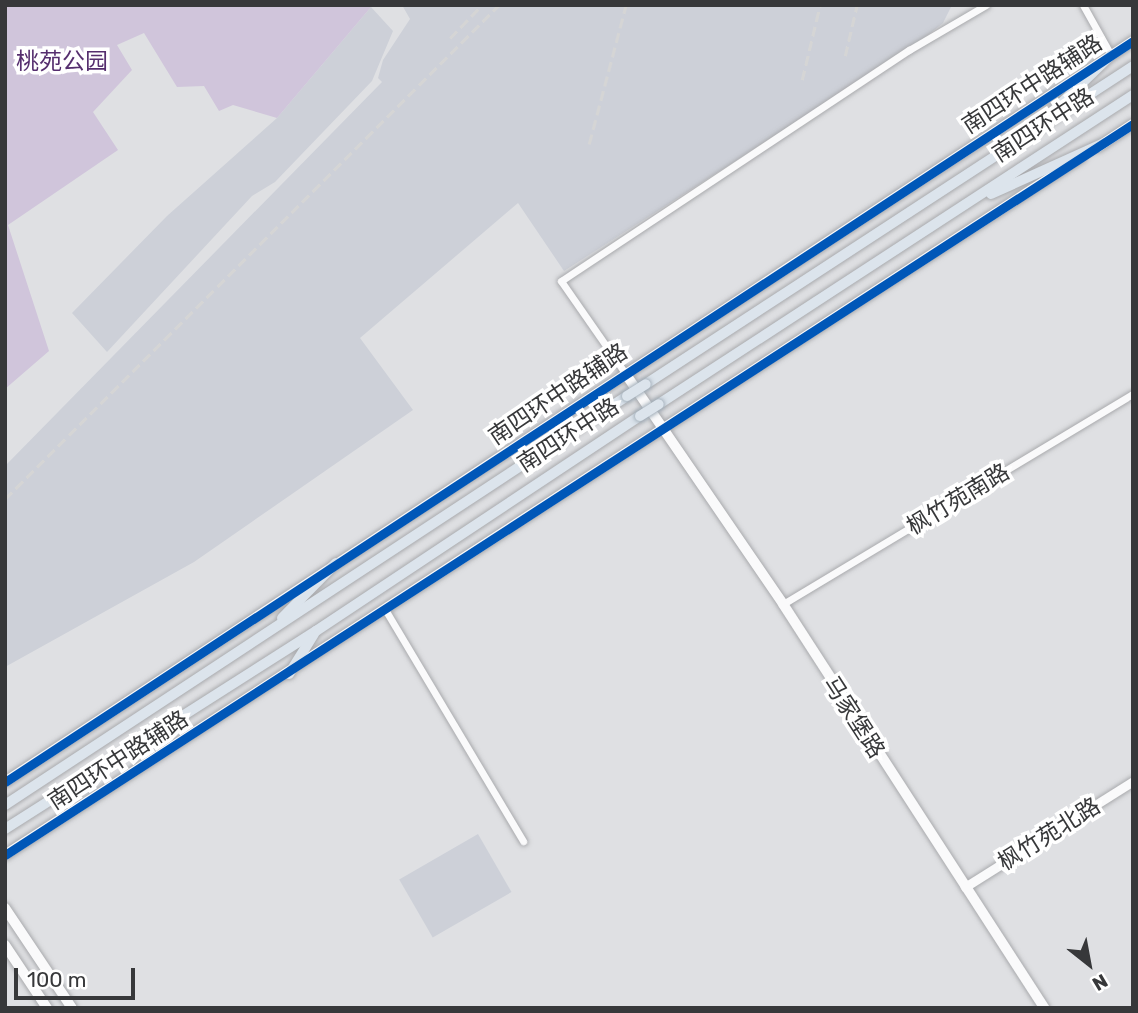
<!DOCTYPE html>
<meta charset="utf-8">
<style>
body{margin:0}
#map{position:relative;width:1138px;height:1013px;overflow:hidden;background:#dfe0e3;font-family:Rubik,"Noto Sans SC",sans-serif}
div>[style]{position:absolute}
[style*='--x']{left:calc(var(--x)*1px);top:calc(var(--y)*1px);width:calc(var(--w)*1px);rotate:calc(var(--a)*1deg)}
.built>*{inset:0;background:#cdd0d8;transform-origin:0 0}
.green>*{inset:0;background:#d0c5db}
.roads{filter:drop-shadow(0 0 2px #a9aaad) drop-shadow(0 0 2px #a9aaad)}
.minor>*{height:7px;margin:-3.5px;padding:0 3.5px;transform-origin:3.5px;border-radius:3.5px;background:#fafafb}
.tertiary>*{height:9px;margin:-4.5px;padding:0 4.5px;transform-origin:4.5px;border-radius:4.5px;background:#fafafb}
.secondary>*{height:10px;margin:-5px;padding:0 5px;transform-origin:5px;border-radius:5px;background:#fafafb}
.trunk>*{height:10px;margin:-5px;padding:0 5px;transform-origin:5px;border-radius:5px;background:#dce4ec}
.rail>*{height:2.5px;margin-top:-1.25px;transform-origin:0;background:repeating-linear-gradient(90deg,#d5d5d5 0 10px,transparent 0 15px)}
.bridges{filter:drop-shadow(0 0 2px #a2aeb9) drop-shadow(0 0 2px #a2aeb9)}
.trunk-bridge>*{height:10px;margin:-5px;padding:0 5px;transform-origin:5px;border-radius:5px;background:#dce4ec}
.cycleway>*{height:9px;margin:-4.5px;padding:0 4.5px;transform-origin:4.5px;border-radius:4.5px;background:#0057b8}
span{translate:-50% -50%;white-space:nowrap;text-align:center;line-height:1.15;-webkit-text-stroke:7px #fff;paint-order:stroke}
.park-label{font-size:23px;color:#552e6e}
.street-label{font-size:23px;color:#37383a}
.frame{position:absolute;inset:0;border:7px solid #37383a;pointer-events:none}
.north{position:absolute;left:1054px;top:929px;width:70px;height:70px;-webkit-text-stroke:5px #fff;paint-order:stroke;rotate:149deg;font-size:19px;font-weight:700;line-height:28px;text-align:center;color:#37383a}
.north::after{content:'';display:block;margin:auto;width:24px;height:32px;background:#37383a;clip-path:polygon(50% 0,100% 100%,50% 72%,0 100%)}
.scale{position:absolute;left:14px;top:968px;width:121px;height:32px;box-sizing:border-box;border:4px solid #37383a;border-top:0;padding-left:9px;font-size:21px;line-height:24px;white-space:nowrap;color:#37383a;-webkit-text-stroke:5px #fff;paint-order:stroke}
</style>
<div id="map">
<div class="built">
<div style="clip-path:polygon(402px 5px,952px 5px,943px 23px,914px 46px,564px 271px,518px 203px,360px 338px,413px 410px,194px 562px,5px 667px,5px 466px,382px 82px,378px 78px,383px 60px,410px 19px)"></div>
<div style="clip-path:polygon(371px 7px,393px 31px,372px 81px,275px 182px,252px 196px,107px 352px,72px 313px,167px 216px,277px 118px)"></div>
<div style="left:478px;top:834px;width:67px;height:91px;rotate:60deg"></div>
</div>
<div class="green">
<div style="clip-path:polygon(5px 5px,371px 7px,277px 118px,233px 105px,219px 111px,204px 86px,177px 87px,144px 33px,117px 45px,132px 70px,93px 112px,118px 150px,8px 225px,49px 351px,5px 389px)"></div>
</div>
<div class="roads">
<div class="minor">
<div style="--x:1083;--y:5;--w:57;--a:60.8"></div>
<div style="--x:625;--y:373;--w:112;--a:-124.8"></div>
<div style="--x:561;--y:281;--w:418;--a:-33.6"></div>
<div style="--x:909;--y:50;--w:89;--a:-30.3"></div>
<div style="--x:783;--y:604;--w:408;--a:-31"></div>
<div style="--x:386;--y:611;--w:268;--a:59.2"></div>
</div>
<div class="tertiary">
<div style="--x:965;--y:887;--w:199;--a:-32.2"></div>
</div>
<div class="secondary">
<div style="--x:1098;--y:147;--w:42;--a:-33.3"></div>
<div style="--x:625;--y:373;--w:280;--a:55.6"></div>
<div style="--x:783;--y:604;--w:481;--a:57.1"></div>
<div style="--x:5;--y:782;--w:1350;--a:-33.3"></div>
<div style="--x:5;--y:855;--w:1283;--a:-32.95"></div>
<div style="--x:5;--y:908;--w:120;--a:56.2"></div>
<div style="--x:5;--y:945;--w:76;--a:56.3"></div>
</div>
<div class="trunk">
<div style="--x:1050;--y:114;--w:85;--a:-44"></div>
<div style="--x:991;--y:194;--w:124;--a:-24.3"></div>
<div style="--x:646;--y:384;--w:582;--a:-33.14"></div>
<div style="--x:659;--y:404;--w:566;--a:-33.1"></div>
<div style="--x:282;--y:618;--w:77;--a:-45.5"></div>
<div style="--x:289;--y:674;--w:47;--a:-58"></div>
<div style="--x:5;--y:805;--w:744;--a:-33.33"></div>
<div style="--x:5;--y:829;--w:369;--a:-32.5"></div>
<div style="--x:316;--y:631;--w:389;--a:-33.6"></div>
</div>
</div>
<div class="rail">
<div style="--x:450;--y:38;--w:46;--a:-45.9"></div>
<div style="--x:845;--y:56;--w:52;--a:-76.8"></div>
<div style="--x:802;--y:80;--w:77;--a:-76.5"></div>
<div style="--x:589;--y:144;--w:144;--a:-75.1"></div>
<div style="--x:5;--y:499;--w:699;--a:-45"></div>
</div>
<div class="bridges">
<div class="trunk-bridge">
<div style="--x:627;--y:396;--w:22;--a:-32"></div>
<div style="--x:640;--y:416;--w:22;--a:-32"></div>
</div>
</div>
<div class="cycleway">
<div style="--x:5;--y:782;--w:1350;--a:-33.3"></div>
<div style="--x:5;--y:855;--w:1344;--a:-32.95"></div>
</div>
<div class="park-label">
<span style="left:62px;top:61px">桃苑公园</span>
</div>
<div class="street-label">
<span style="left:1032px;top:84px;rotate:-33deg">南四环中路辅路</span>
<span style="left:1043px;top:125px;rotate:-33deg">南四环中路</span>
<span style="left:558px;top:394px;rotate:-34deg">南四环中路辅路</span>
<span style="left:568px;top:435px;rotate:-33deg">南四环中路</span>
<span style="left:958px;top:499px;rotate:-31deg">枫竹苑南路</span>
<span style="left:854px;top:717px;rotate:57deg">马家堡路</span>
<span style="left:118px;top:760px;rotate:-33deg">南四环中路辅路</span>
<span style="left:1049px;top:834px;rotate:-32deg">枫竹苑北路</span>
</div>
<div class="frame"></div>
<div class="north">N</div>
<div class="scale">100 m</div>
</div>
